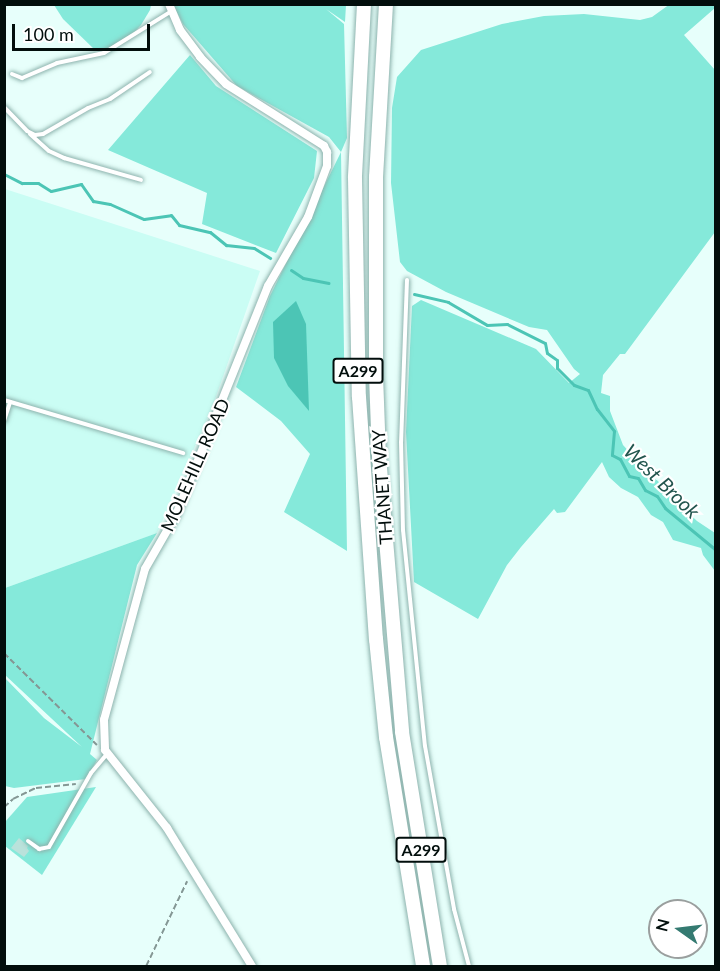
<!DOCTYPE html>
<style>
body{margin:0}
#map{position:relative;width:720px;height:971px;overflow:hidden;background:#e7fffb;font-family:Lato,sans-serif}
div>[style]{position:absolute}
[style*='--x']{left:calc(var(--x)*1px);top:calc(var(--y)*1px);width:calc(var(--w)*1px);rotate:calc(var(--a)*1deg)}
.built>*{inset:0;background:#cafdf4}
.green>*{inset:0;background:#85e9da}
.water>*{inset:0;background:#4cc5b5}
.stream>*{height:3px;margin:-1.5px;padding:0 1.5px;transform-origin:1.5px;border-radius:1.5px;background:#4cc5b5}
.building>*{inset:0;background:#bae2db}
.path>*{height:1.5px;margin-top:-0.75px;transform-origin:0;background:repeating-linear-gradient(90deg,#849794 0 6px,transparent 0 9px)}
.roads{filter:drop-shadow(0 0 2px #8db3ad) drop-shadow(0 0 2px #8db3ad)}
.service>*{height:4px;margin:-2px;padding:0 2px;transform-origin:2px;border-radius:2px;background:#fff}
.minor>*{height:8px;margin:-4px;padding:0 4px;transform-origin:4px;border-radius:4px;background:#fff}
.trunk>*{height:14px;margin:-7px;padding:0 7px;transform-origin:7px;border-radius:7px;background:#fff}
span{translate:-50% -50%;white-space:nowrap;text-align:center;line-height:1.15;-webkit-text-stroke:4.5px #fff;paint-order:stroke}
.shield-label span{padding:2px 4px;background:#fff;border:2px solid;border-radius:4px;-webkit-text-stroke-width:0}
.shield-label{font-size:16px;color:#020e0c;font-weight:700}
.street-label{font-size:18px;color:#020e0c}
.water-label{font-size:20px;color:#22554e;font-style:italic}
.frame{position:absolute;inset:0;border:6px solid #020e0c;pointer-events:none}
.north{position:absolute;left:648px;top:899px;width:60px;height:60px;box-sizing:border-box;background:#fff;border:2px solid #9a9f9e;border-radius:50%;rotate:284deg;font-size:16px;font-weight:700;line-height:24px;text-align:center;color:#020e0c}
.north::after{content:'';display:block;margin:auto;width:21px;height:27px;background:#347a71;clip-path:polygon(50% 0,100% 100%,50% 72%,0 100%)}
.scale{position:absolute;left:12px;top:24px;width:138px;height:27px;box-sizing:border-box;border:3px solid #020e0c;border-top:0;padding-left:8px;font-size:18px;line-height:21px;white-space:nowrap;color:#020e0c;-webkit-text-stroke:4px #fff;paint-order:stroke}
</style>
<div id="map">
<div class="built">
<div style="clip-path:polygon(5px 189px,260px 271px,213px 405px,157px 533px,5px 588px)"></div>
</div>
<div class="green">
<div style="clip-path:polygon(670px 4px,715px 5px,715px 8px,684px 35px,715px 70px,715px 232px,625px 354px,620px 354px,603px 375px,601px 393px,610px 396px,610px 411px,623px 445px,652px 477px,658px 481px,665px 491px,697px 521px,715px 533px,715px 571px,703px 555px,701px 548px,673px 540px,663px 522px,651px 515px,638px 497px,621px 488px,609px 477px,602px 462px,565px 512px,557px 513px,554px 509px,521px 547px,507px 565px,478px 619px,414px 582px,406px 432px,412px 306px,421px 300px,536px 349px,569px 383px,580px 374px,574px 369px,547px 330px,529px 327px,446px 292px,407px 271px,400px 262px,391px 183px,392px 108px,397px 77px,421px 50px,502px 24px,544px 16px,584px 14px,640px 20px,652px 17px)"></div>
<div style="clip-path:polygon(54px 5px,151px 5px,150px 10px,141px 25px,127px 40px,108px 49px,95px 50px,63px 19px)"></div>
<div style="clip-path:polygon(173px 5px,346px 5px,345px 22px,326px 9px,344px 24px,347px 138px,341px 152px,347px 551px,284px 512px,310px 454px,281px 421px,236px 387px,270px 296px,341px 152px,329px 137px,237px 86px,183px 24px)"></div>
<div style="clip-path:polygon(190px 55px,216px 86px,317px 151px,314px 178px,276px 253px,202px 224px,207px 193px,108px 150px)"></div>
<div style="clip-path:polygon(157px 533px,137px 565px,90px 754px,97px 760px,86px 779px,14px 788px,5px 786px,4px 677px,44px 718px,82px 747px,5px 675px,5px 588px)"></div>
<div style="clip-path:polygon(96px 787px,42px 875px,5px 846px,5px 822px,27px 797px)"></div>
</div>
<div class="water">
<div style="clip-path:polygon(296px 301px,306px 324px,309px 411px,288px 386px,274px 358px,273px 322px)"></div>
</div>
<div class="stream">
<div style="--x:4;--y:174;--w:20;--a:27"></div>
<div style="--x:22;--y:183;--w:16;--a:0"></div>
<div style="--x:38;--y:183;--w:15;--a:32"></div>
<div style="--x:51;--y:191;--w:31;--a:-13"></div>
<div style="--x:81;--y:184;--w:21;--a:55"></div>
<div style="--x:93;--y:201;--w:17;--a:10"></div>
<div style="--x:110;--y:204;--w:37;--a:24"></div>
<div style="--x:144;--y:219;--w:27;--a:-8"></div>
<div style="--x:171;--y:215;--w:13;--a:51"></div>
<div style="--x:179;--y:225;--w:32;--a:13"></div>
<div style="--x:210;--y:232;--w:21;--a:39"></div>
<div style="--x:226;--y:245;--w:28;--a:6"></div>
<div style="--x:254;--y:248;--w:19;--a:32"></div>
<div style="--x:291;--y:270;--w:14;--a:34"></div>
<div style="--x:303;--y:278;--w:26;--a:11"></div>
<div style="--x:414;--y:294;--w:35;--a:13"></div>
<div style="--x:448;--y:302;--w:45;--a:30.5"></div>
<div style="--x:487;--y:325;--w:20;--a:-3"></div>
<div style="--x:507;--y:324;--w:42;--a:26.6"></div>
<div style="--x:545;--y:343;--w:10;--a:79"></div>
<div style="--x:547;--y:353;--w:12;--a:35"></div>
<div style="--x:557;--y:360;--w:8;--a:90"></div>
<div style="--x:557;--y:368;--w:24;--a:45"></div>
<div style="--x:574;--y:385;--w:15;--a:20"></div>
<div style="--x:588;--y:390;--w:21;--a:65"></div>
<div style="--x:597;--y:409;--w:28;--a:52"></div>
<div style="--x:614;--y:431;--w:24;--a:95"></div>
<div style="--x:612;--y:455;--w:9;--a:27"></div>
<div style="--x:620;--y:459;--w:19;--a:62"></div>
<div style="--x:629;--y:476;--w:9;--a:13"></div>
<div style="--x:638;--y:478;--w:14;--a:60"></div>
<div style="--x:645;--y:490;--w:13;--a:27"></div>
<div style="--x:657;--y:496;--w:14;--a:56"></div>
<div style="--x:665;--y:508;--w:66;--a:39.5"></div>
<div style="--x:716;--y:561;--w:4;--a:90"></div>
</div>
<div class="building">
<div style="clip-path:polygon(19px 838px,28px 846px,27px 848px,29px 851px,24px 857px,11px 848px)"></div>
</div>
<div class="path">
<div style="--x:4;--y:653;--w:131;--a:44.7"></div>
<div style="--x:4;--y:807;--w:12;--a:-42"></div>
<div style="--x:13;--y:799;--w:25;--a:-26"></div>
<div style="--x:36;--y:788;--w:40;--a:-5.7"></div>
<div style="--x:146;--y:966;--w:94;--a:-64.2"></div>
</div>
<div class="roads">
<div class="service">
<div style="--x:12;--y:74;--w:11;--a:22"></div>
<div style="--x:22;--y:78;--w:38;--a:-23"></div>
<div style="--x:57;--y:63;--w:48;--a:-12"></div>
<div style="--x:104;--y:53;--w:78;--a:-31.8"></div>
<div style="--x:4;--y:107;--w:33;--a:46"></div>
<div style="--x:27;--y:131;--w:9;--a:27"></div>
<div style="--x:35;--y:135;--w:8;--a:-7"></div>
<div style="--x:43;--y:134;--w:52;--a:-30"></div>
<div style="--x:88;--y:108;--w:24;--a:-22"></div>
<div style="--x:110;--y:99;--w:48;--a:-34"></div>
<div style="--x:30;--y:134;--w:25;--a:42"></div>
<div style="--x:49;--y:151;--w:17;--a:25"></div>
<div style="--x:64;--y:158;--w:80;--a:15.9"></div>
<div style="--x:407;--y:280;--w:162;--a:92.1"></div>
<div style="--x:401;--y:442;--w:88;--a:88.7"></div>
<div style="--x:403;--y:530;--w:217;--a:84.2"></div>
<div style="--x:425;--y:746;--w:166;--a:79.9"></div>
<div style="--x:454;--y:909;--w:59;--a:75.3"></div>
<div style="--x:4;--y:400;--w:187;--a:16.5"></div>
<div style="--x:4;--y:421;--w:20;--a:-72"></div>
<div style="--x:28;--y:841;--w:14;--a:36"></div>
<div style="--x:39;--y:849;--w:10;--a:-11"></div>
<div style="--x:49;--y:847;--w:85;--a:-60.4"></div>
<div style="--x:91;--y:773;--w:25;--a:-50"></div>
</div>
<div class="minor">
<div style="--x:169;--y:4;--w:28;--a:67"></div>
<div style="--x:180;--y:30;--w:34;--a:53"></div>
<div style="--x:200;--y:57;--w:37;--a:46"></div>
<div style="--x:226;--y:84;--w:116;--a:32.3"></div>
<div style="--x:324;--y:146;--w:7;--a:63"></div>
<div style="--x:327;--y:152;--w:14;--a:90"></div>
<div style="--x:327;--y:166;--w:54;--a:110.4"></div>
<div style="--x:308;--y:217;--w:80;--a:120.1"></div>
<div style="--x:268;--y:286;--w:247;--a:111.9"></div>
<div style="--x:176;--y:515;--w:62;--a:119.9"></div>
<div style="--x:145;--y:569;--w:156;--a:105.2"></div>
<div style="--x:104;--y:720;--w:30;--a:88"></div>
<div style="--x:105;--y:750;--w:100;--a:51.5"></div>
<div style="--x:167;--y:828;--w:162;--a:58.4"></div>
</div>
<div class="trunk">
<div style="--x:364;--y:4;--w:174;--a:93"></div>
<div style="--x:355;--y:178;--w:219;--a:89"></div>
<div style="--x:359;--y:397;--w:243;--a:86"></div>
<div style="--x:376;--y:639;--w:99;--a:84.2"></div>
<div style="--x:386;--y:737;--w:232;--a:80.8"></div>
<div style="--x:386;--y:4;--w:173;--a:93.3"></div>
<div style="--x:376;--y:177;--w:198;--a:90"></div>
<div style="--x:376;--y:375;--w:81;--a:87.9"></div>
<div style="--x:379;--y:456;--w:277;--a:85.2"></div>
<div style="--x:402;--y:732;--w:237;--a:80.8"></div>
</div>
</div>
<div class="shield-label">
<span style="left:358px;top:371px">A299</span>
<span style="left:421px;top:850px">A299</span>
</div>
<div class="street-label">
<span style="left:195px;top:465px;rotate:-66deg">MOLEHILL ROAD</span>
<span style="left:382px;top:487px;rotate:-94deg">THANET WAY</span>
</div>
<div class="water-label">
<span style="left:662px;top:481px;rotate:44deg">West Brook</span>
</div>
<div class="frame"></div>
<div class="north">N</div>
<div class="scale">100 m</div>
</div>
